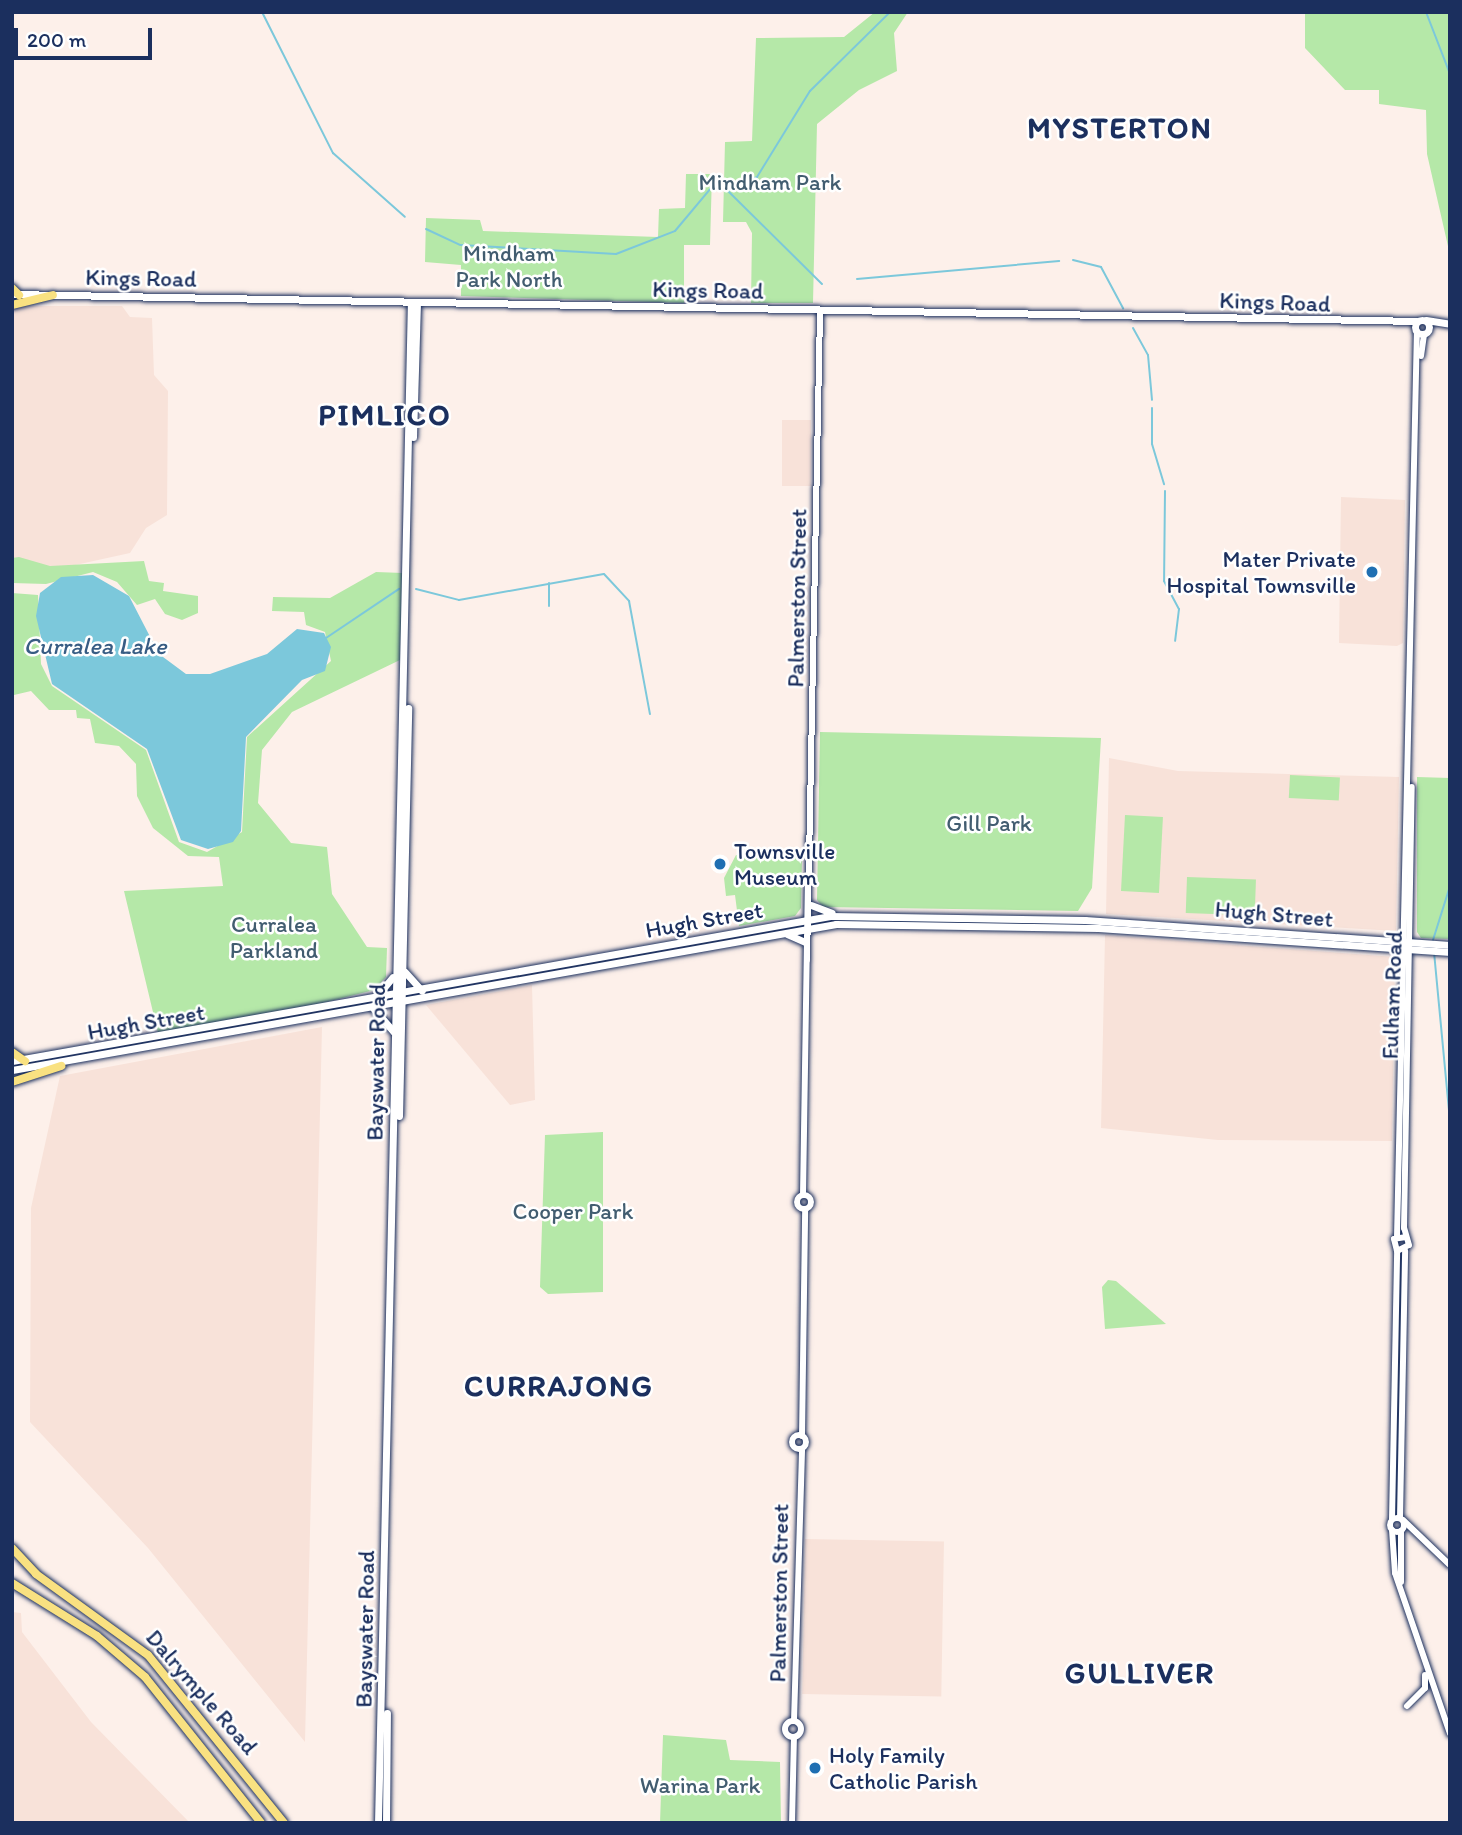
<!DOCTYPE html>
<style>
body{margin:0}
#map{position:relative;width:1462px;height:1835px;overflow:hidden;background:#fdf0ea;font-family:Itim,sans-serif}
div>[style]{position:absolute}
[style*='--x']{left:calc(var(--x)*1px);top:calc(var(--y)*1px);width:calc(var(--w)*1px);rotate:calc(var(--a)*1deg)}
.built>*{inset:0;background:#f8e2d9;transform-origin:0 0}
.green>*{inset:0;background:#b5e8a8;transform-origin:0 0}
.water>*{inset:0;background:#7cc8db}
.stream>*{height:2px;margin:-1px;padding:0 1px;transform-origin:1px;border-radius:1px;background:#7cc8db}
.roads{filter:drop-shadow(0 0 2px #1b2f5e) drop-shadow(0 0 2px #1b2f5e)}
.tertiary>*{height:6px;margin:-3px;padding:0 3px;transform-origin:3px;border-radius:3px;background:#fff}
.tertiary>.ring{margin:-3px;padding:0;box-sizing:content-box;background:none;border:6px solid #fff;border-radius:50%}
.secondary>*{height:7px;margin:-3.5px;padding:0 3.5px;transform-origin:3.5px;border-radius:3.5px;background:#fff}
.secondary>.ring{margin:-3.5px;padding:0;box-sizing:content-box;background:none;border:7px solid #fff;border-radius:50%}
.primary>*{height:8px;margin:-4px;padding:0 4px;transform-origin:4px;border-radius:4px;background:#f9e181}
.dots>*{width:19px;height:19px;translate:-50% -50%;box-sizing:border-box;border:4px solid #fff;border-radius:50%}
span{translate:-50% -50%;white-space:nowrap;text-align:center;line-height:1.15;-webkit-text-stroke:5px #fff;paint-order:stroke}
.park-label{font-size:23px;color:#425d70}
.street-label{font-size:23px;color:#1b2f5e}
.poi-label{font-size:23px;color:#1b2f5e}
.right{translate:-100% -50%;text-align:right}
.left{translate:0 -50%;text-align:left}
.water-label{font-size:24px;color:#385d84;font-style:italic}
.district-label{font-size:30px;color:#1b2f5e;font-weight:700;letter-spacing:2px}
.frame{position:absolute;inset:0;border:14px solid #1b2f5e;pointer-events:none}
.scale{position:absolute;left:14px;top:28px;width:138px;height:32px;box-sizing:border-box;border:4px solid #1b2f5e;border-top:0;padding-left:9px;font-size:21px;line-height:24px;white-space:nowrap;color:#1b2f5e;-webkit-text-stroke:5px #fff;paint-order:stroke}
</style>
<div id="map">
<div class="built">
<div style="clip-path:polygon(22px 306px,122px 306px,130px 317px,152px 318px,154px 375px,168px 391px,167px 515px,146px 528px,130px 553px,48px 571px,12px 570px,12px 310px)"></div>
<div style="left:782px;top:420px;width:29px;height:66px"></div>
<div style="clip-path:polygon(1341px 497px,1405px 500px,1403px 643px,1397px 646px,1339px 643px)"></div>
<div style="clip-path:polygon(1109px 758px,1178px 771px,1399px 777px,1396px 931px,1106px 914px)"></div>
<div style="clip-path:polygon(1105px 935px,1395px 957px,1392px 1141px,1218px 1140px,1101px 1128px)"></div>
<div style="clip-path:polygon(532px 985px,535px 1100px,510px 1105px,426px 1005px)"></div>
<div style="clip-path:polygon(322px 1027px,305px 1742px,148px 1548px,30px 1422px,31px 1208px,60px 1076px)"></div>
<div style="left:805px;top:1539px;width:139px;height:155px;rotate:1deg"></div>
<div style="clip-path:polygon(12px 1612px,21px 1613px,22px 1632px,91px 1722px,190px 1823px,12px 1823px)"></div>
</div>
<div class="green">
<div style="clip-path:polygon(875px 12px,908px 12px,894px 33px,897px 71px,859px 90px,817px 124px,813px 303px,751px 303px,752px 233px,746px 222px,723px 222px,725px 142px,752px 141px,756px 38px,844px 37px)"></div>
<div style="clip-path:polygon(1283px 12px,1450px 12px,1450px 255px,1427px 154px,1426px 110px,1379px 104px,1379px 90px,1345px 90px,1305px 48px,1305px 13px)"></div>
<div style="clip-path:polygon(686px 174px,712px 174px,710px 245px,684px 245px,684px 303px,461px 296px,461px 265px,425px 262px,426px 218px,480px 220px,483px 231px,658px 237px,659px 209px,685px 208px)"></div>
<div style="clip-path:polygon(19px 557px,50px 566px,144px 561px,149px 581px,164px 583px,163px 591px,198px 596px,198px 613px,182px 620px,165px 614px,155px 599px,137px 605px,117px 582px,93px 572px,46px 584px,12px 583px,12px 558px)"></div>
<div style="clip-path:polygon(376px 572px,403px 573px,400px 660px,292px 712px,262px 750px,258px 803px,291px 843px,327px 847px,332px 894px,367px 947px,387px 948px,386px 977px,374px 990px,319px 1004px,158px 1033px,124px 891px,223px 886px,219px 857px,188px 856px,153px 828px,137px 796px,136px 764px,119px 746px,95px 743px,90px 719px,77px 718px,76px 710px,49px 710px,31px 691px,14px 695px,12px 593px,38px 595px,41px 664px,52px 686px,146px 750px,179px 842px,207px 852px,242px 832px,247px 737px,331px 661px,325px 632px,306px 625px,304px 612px,272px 611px,273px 597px,330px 598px)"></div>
<div style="clip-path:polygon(820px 732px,1101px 738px,1092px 888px,1078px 911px,823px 907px,817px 900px)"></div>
<div style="left:1290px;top:775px;width:50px;height:23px;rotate:3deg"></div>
<div style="clip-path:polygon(1417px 777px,1450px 778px,1450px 939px,1421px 938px,1417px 932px)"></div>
<div style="left:1125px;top:815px;width:38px;height:76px;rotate:3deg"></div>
<div style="clip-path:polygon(736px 855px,802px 856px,801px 908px,795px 916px,739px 926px,735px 895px,726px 896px,724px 878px)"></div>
<div style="left:1187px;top:877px;width:69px;height:36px;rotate:2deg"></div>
<div style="clip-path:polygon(603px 1132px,603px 1292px,548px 1294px,540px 1287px,545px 1135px)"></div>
<div style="clip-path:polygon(1108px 1280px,1116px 1281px,1166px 1324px,1105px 1329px,1102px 1287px)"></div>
<div style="clip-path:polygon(663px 1735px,726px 1740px,730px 1760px,780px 1762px,781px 1823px,660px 1823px)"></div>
</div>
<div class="water">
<div style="clip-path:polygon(93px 575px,129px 596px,159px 654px,186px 674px,210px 674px,267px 654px,297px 629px,324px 633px,331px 647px,325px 671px,302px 680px,246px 737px,241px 831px,233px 842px,208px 849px,181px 840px,147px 749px,52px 684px,36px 616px,40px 593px,61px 577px)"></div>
</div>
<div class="stream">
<div style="--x:262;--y:12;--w:158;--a:63.3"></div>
<div style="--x:333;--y:153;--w:96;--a:41.6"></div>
<div style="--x:1426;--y:12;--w:66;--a:68.8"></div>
<div style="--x:726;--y:189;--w:33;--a:-21"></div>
<div style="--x:757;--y:177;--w:101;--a:-58.4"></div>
<div style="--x:810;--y:91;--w:112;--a:-44.6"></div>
<div style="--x:726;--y:189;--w:135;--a:44.7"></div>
<div style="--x:426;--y:229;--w:38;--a:25"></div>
<div style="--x:461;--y:245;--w:155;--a:3.3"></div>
<div style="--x:616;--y:254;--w:63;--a:-21.3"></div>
<div style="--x:675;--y:231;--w:56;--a:-50.1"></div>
<div style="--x:1073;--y:260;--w:29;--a:14"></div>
<div style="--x:1101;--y:267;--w:47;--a:61.8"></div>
<div style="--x:857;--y:279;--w:203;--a:-5.1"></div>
<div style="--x:1133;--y:328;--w:31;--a:61"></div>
<div style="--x:1148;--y:355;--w:45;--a:84.9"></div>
<div style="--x:1152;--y:408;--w:36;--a:90"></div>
<div style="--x:1152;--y:444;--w:42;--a:73.3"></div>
<div style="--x:1165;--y:491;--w:90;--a:90.6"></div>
<div style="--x:1164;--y:581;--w:32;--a:62"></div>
<div style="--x:1179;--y:609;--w:32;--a:97"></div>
<div style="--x:416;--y:589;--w:44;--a:14.3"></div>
<div style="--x:459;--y:600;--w:147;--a:-10.2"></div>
<div style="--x:604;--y:574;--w:37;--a:47"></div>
<div style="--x:629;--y:601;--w:115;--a:79.5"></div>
<div style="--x:549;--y:606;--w:23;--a:-90"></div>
<div style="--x:326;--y:638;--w:88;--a:-33.9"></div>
<div style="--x:1433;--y:940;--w:57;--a:-72.5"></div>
<div style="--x:1434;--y:952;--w:171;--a:84.6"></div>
</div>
<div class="roads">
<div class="tertiary">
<div style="--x:1421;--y:356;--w:22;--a:-82"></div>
<div style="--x:807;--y:960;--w:648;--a:-88.85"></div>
<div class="ring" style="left:797px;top:1195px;width:8px;height:8px"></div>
<div style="--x:803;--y:1195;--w:308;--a:-89.1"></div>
<div style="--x:1397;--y:1237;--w:906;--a:-88.74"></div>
<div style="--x:1406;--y:1237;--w:12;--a:171"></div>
<div style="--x:1394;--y:1239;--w:12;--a:76"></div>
<div style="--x:1397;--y:1251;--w:13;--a:-27"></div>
<div style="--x:1409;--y:1245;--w:18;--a:-106"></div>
<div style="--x:1404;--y:1228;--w:441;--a:-89"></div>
<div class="ring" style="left:792px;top:1435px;width:8px;height:8px"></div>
<div style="--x:802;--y:1436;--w:227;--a:-89.2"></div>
<div class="ring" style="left:1390px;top:1518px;width:8px;height:8px"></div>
<div style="--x:1400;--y:1518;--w:267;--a:-88.9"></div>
<div style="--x:1392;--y:1519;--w:268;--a:-88.9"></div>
<div style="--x:1403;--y:1520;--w:65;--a:43.8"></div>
<div style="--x:1392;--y:1530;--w:43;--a:86"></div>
<div style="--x:1395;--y:1573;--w:170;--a:71.1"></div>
<div style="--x:1401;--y:1531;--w:51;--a:90"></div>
<div style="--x:1407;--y:1706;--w:25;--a:-45"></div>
<div style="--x:1425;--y:1688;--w:13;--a:-90"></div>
<div style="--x:794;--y:1721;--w:272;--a:-88.3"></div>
<div class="ring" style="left:785px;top:1721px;width:10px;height:10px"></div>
<div style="--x:792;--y:1823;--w:86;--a:-88.7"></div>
</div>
<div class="secondary">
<div style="--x:12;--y:294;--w:1405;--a:1.1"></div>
<div class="ring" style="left:1415px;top:320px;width:7px;height:7px"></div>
<div style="--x:1426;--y:320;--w:24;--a:9"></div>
<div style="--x:413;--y:437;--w:135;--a:-88.3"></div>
<div style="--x:811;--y:905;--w:22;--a:21"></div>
<div style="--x:787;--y:934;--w:20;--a:24"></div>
<div style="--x:405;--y:972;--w:25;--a:48"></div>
<div style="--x:376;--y:997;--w:26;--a:-50"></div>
<div style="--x:373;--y:1008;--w:32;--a:49"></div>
<div style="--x:12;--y:1061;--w:831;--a:-10.05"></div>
<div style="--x:830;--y:916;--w:255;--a:0.9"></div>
<div style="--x:1085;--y:920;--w:366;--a:3.9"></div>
<div style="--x:12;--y:1070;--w:837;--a:-10.05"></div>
<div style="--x:836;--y:924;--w:262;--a:0.9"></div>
<div style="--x:1098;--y:928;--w:353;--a:3.9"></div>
<div style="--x:399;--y:1116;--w:408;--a:-88.7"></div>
<div style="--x:378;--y:1823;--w:1521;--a:-88.76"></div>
<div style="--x:386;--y:1823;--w:110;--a:-89.5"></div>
</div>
<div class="primary">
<div style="--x:12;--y:288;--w:10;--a:45"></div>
<div style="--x:12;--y:305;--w:42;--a:-13.7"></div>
<div style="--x:12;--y:1052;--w:16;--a:35"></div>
<div style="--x:12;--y:1082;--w:52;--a:-18.1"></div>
<div style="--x:12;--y:1548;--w:35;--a:47"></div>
<div style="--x:36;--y:1574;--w:138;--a:35.9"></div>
<div style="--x:148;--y:1655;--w:216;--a:51"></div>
<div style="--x:12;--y:1583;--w:100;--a:31.9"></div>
<div style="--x:97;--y:1636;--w:63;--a:40.5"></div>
<div style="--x:145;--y:1677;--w:186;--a:51.5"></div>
</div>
</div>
<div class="dots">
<div style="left:1372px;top:572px;background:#1f6fb2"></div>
<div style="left:720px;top:864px;background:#1f6fb2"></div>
<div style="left:815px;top:1768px;background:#1f6fb2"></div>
</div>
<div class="park-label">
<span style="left:770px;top:182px">Mindham Park</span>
<span style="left:509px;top:266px">Mindham<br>Park North</span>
<span style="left:989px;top:823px">Gill Park</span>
<span style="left:274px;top:937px">Curralea<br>Parkland</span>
<span style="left:573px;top:1211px">Cooper Park</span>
<span style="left:700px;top:1785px">Warina Park</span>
</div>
<div class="street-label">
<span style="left:141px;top:278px;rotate:1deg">Kings Road</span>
<span style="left:708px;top:290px;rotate:1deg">Kings Road</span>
<span style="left:1275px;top:302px;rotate:2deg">Kings Road</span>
<span style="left:797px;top:598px;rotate:-89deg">Palmerston Street</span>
<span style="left:1274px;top:914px;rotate:5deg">Hugh Street</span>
<span style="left:704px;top:920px;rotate:-10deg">Hugh Street</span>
<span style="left:1392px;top:995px;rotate:-88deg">Fulham Road</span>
<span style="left:146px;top:1022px;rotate:-10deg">Hugh Street</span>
<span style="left:376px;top:1062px;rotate:-89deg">Bayswater Road</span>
<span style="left:779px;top:1593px;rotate:-89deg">Palmerston Street</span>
<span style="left:365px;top:1629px;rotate:-89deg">Bayswater Road</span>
<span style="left:202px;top:1692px;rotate:49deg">Dalrymple Road</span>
</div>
<div class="poi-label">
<span class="right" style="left:1356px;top:572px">Mater Private<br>Hospital Townsville</span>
<span class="left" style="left:734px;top:864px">Townsville<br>Museum</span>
<span class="left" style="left:829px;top:1768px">Holy Family<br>Catholic Parish</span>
</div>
<div class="water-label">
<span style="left:95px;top:646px">Curralea Lake</span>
</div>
<div class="district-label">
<span style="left:1120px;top:128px">MYSTERTON</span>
<span style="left:385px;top:415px">PIMLICO</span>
<span style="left:559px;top:1386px">CURRAJONG</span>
<span style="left:1140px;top:1673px">GULLIVER</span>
</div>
<div class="frame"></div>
<div class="scale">200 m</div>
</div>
